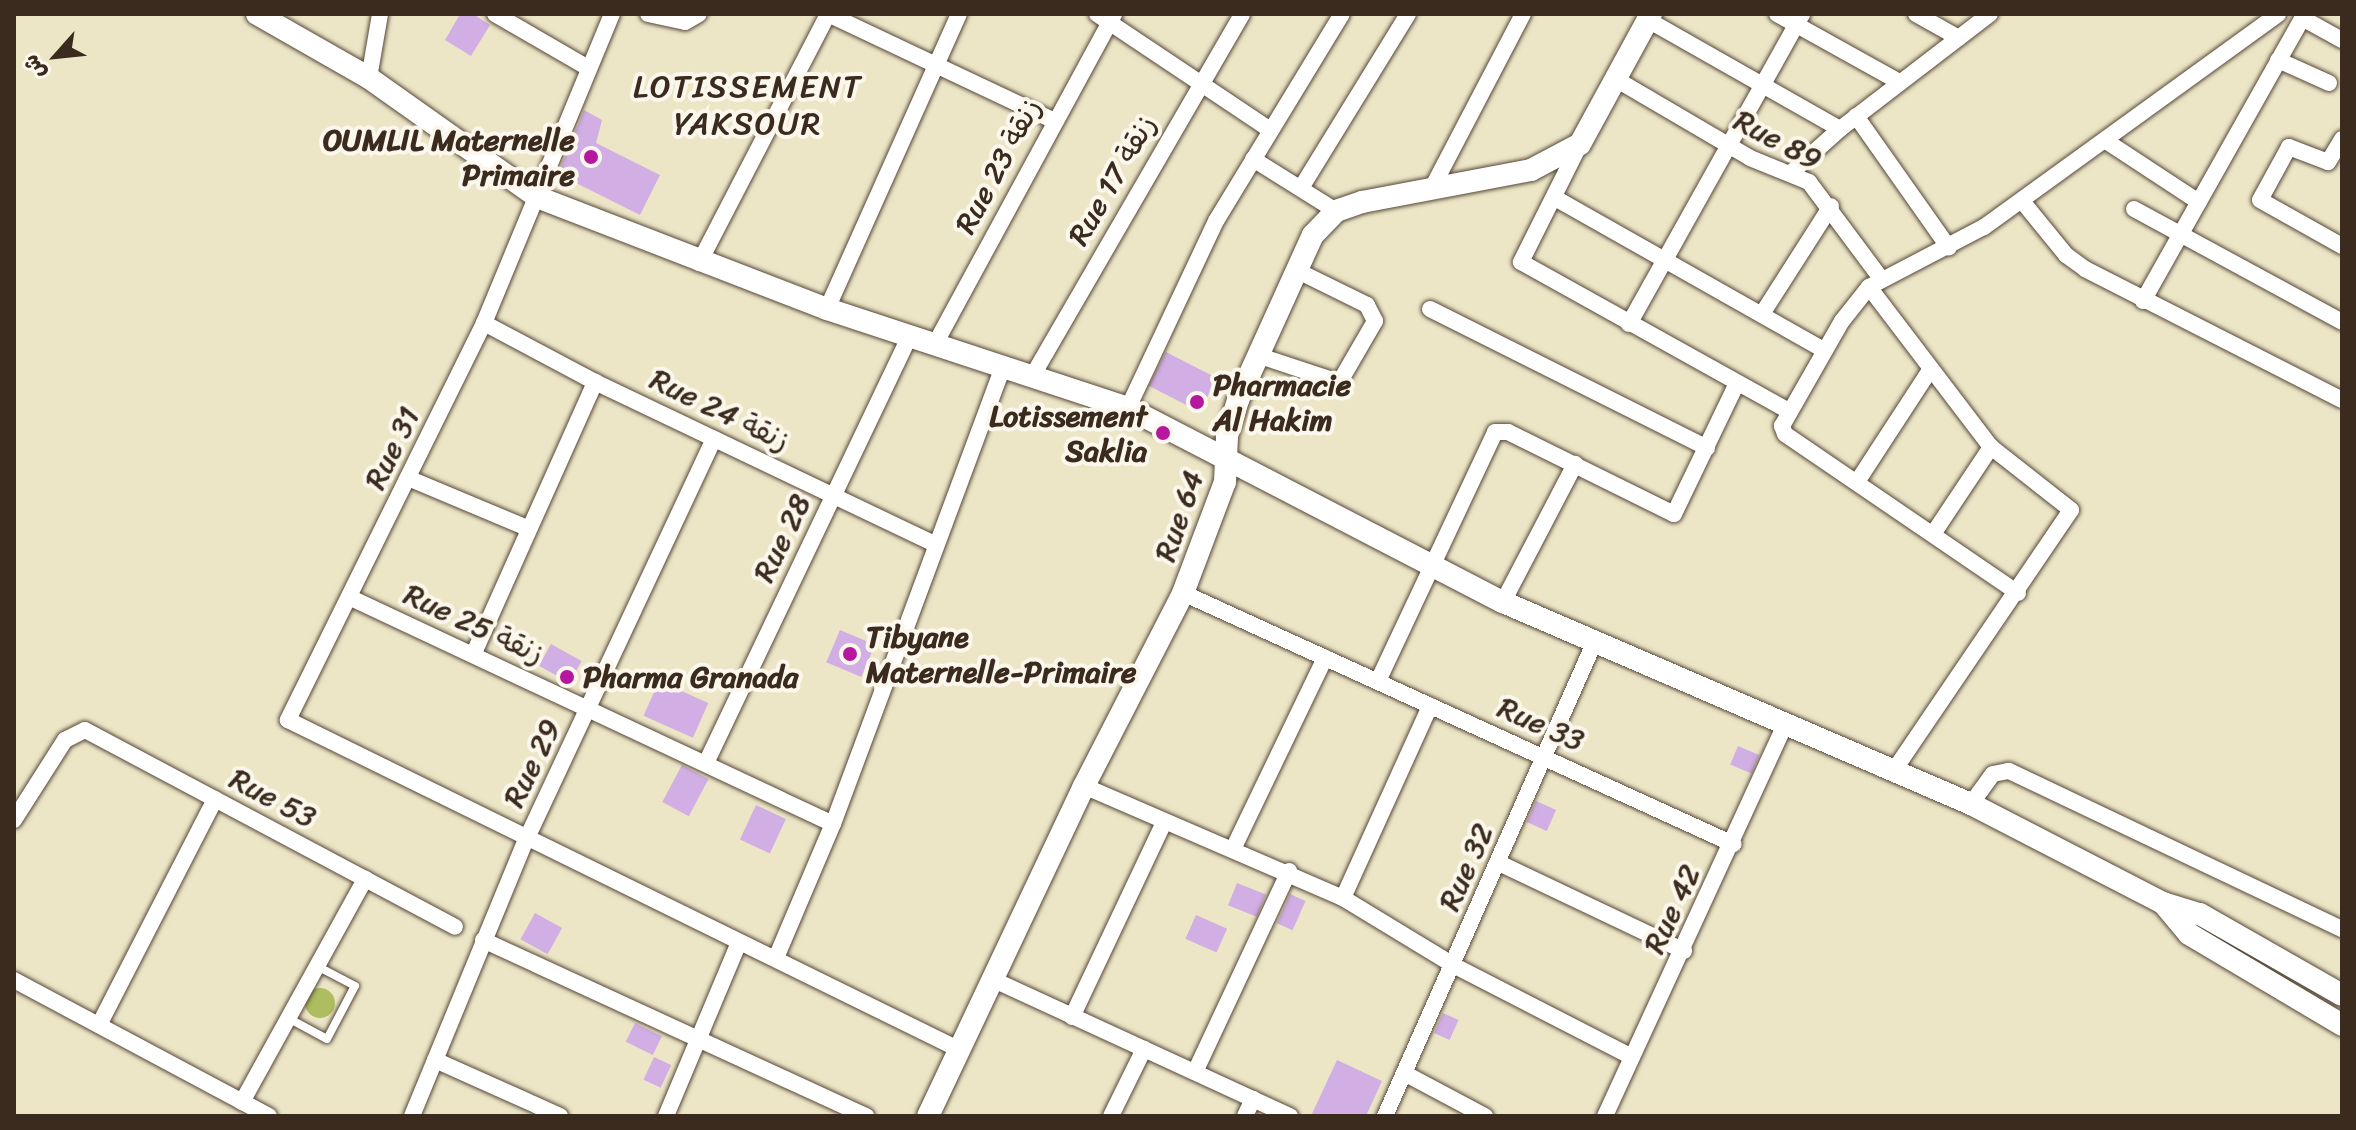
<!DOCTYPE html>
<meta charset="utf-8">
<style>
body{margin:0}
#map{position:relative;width:2356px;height:1130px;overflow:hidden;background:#ece6c7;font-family:Sriracha,"Playpen Sans Arabic",sans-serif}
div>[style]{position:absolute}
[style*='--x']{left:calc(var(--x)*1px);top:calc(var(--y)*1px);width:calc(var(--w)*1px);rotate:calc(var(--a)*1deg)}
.green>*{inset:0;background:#adbd60}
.round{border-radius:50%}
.building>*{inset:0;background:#d1aee3;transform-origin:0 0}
.roads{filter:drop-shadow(0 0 2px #564637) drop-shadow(0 0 2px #564637)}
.service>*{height:8px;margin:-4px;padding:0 4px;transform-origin:4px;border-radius:4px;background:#fff}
.minor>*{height:16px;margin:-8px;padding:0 8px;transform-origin:8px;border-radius:8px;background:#fff}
.tertiary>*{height:22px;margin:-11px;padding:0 11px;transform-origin:11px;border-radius:11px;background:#fff}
.dots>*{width:22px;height:22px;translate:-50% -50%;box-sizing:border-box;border:4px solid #fbf7ec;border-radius:50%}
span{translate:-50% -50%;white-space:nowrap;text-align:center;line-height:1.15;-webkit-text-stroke:8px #fbf7ec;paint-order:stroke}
.poi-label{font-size:30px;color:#3b2a1e;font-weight:700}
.right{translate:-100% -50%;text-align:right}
.left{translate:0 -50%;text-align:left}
.street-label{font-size:30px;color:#3b2a1e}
.neighbourhood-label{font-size:32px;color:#3b2a1e;letter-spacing:2px}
.frame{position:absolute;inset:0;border:16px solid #3b2a1e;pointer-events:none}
.north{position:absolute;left:16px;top:16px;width:80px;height:80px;-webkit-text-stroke:6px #fbf7ec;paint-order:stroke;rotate:243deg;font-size:22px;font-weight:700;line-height:32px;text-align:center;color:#3b2a1e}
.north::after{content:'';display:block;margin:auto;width:28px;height:36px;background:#3b2a1e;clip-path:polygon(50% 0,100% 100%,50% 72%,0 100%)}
</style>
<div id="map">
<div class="green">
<div class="round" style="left:305px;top:988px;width:30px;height:30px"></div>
</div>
<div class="building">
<div style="clip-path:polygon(460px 14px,473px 14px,490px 25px,471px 56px,445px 40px)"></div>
<div style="clip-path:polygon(584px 110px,602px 120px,596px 143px,660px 175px,640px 215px,558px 174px)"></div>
<div style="left:1166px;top:352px;width:57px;height:38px;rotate:27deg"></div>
<div style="left:840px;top:630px;width:38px;height:35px;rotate:23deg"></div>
<div style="left:551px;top:644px;width:35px;height:25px;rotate:29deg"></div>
<div style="left:659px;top:681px;width:54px;height:38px;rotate:24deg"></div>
<div style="left:1738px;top:746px;width:23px;height:20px;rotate:23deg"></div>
<div style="left:682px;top:765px;width:30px;height:42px;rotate:28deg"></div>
<div style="left:1536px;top:801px;width:22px;height:23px;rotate:24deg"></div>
<div style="left:756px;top:805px;width:33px;height:38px;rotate:25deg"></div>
<div style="left:1237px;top:883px;width:31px;height:24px;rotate:22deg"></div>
<div style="left:1290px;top:894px;width:17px;height:32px;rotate:24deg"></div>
<div style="left:535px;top:913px;width:31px;height:30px;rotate:29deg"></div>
<div style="left:1196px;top:915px;width:34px;height:26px;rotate:24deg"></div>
<div style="left:1443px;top:1013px;width:17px;height:22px;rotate:24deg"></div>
<div style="left:635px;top:1023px;width:30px;height:21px;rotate:26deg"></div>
<div style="left:654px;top:1057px;width:19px;height:25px;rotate:25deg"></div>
<div style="clip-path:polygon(1337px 1060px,1382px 1081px,1366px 1116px,1311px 1116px)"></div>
</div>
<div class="roads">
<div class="service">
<div style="--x:288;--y:1018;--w:44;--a:28.3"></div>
<div style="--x:327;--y:1039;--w:60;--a:-62.2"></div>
<div style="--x:355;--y:986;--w:43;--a:-152.2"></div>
</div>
<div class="minor">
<div style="--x:495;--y:14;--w:108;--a:30.1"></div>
<div style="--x:612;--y:14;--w:334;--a:112.5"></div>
<div style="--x:484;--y:323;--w:443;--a:116.3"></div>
<div style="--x:288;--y:720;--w:749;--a:26.15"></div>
<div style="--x:648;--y:14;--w:38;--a:12"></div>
<div style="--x:685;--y:22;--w:16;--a:-30"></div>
<div style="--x:1097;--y:14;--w:208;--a:33.8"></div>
<div style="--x:1777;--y:14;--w:140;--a:29.1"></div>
<div style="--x:1916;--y:14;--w:49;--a:29.2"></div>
<div style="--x:2302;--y:18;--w:46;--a:28.8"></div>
<div style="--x:1648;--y:20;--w:221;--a:29.6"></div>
<div style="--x:2278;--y:60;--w:56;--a:24.3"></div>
<div style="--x:369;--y:78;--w:65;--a:-80.2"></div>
<div style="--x:1619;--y:81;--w:152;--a:30.4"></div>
<div style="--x:1750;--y:158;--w:64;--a:22.1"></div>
<div style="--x:1809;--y:182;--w:122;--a:53.3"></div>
<div style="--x:1856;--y:116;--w:161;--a:54.8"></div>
<div style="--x:2342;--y:139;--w:27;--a:121"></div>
<div style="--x:2328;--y:162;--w:42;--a:-159"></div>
<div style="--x:2289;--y:147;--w:60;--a:118.7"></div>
<div style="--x:2260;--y:200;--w:94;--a:29.3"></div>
<div style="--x:2106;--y:141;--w:111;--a:33.3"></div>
<div style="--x:1580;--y:144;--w:132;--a:116.6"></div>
<div style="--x:1521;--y:262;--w:307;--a:29.1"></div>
<div style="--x:1253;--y:159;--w:98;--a:32.1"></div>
<div style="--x:1792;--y:172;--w:64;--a:-41.9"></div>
<div style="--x:1840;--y:129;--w:189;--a:-37.5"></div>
<div style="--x:1301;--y:188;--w:204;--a:-58.4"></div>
<div style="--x:1431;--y:190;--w:199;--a:-62.4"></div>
<div style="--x:1555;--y:198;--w:310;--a:29.5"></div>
<div style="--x:2022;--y:201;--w:70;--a:50.8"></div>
<div style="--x:2066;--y:255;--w:24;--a:36"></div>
<div style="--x:2085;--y:269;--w:288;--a:27"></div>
<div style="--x:2134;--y:209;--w:237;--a:28.5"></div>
<div style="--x:699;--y:263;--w:280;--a:-62.6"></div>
<div style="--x:828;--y:14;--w:250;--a:25.3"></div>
<div style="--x:1869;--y:287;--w:201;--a:52.7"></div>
<div style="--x:1991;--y:447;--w:102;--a:38.2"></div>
<div style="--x:2071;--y:510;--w:315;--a:124.2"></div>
<div style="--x:2143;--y:301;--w:330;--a:-60.6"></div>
<div style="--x:827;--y:309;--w:323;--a:-65.9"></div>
<div style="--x:1430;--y:309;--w:310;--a:26.6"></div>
<div style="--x:1762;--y:314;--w:128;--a:-57.4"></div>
<div style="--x:484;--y:323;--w:126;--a:28"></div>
<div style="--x:595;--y:382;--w:376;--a:25.5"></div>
<div style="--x:1629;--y:324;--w:355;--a:-60.8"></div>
<div style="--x:934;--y:346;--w:378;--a:-61.5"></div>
<div style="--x:1260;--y:356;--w:79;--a:18.4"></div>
<div style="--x:1335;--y:381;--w:8;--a:-23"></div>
<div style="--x:1342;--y:378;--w:66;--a:-59.9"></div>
<div style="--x:1375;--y:321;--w:18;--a:-117"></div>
<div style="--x:1367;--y:305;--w:79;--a:-153.8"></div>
<div style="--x:1033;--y:375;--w:417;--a:-59.9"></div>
<div style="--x:1128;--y:408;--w:207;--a:-64.8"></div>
<div style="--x:1216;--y:221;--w:242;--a:-58.7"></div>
<div style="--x:408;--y:478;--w:129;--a:22.8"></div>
<div style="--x:1857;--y:482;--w:134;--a:-56.9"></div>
<div style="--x:1933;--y:534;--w:105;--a:-56.3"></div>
<div style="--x:1183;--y:593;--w:605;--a:24.53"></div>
<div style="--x:2018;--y:593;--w:282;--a:-145.7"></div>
<div style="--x:1785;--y:434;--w:9;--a:-111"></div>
<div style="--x:1782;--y:426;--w:121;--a:-60.3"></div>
<div style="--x:1842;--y:321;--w:43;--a:-51.5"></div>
<div style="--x:1869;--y:287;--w:130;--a:-27.6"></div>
<div style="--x:1984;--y:227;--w:363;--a:-35.9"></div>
<div style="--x:351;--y:598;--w:532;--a:25.12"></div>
<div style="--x:1503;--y:602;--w:156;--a:-62.4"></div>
<div style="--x:474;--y:653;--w:297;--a:-65.9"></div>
<div style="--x:1378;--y:681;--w:275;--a:-64.8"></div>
<div style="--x:1495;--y:432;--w:13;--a:0"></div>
<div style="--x:1508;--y:432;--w:185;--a:26.3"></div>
<div style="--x:1674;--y:514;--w:145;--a:-64.3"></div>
<div style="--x:706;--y:763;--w:472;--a:-64.5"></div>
<div style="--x:1084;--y:786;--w:282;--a:23.4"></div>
<div style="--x:1343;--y:898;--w:129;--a:31.3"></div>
<div style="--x:1453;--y:965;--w:201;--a:27.2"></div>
<div style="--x:1971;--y:804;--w:37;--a:-54"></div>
<div style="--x:1993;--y:774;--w:16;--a:-11"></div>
<div style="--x:2009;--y:771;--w:369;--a:25.4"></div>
<div style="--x:14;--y:820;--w:95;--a:-57.5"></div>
<div style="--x:65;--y:740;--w:22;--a:-27"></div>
<div style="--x:85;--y:730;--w:419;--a:28"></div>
<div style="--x:1234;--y:847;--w:210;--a:-64.3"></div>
<div style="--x:1499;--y:863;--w:205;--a:25.4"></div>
<div style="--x:1343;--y:898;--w:211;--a:-65.6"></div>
<div style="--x:483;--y:940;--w:422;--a:24.7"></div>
<div style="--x:776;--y:958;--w:146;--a:-67"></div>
<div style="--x:833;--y:824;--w:488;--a:-69.6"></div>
<div style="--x:14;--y:980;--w:289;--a:28.1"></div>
<div style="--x:994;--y:980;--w:326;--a:24.7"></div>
<div style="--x:1072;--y:1017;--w:216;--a:-64.7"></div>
<div style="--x:99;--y:1025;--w:254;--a:-62.8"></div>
<div style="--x:435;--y:1060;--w:137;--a:24.1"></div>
<div style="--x:1195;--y:1072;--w:222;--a:-64.9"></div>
<div style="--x:1404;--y:1073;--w:92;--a:28"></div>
<div style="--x:242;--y:1102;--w:255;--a:-61.1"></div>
<div style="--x:412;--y:1116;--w:299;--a:-67.6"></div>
<div style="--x:526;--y:840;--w:443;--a:-64.9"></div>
<div style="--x:666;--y:1116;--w:186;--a:-67.2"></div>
<div style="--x:1111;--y:1116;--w:75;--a:-63.8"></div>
<div style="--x:1245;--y:1116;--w:19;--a:-65"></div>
<div style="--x:1385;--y:1116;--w:519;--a:-66.15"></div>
<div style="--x:1605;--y:1116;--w:433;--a:-65.3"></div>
</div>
<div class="tertiary">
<div style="--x:257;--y:14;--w:129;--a:29.7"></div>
<div style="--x:369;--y:78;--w:206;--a:35.3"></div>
<div style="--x:537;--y:197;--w:311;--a:21.1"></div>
<div style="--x:827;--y:309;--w:317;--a:18.2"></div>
<div style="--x:1128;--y:408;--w:422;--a:27.4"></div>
<div style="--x:1503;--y:602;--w:510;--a:23.35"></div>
<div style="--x:1971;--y:804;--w:216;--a:27.3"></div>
<div style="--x:2163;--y:903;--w:39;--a:17"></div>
<div style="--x:2200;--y:914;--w:163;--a:29.7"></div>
<div style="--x:2163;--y:903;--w:40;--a:50"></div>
<div style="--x:2189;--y:934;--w:178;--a:30.7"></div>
<div style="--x:928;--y:1116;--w:365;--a:-64.7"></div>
<div style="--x:1084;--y:786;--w:217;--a:-62.8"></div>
<div style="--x:1183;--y:593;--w:119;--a:-69.3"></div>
<div style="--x:1225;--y:482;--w:46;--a:-87.5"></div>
<div style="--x:1227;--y:436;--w:38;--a:-73"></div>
<div style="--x:1238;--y:400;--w:181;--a:-65.6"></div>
<div style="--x:1313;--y:235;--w:33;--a:-46"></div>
<div style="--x:1336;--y:211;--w:28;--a:-19"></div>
<div style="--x:1362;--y:202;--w:172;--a:-10.7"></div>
<div style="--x:1531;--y:170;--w:55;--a:-28"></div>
<div style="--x:1580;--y:144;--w:148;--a:-61.4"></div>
</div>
</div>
<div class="dots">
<div style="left:591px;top:157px;background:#b5179e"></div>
<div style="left:1197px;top:402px;background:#b5179e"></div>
<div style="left:1163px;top:433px;background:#b5179e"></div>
<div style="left:850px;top:654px;background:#b5179e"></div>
<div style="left:567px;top:677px;background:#b5179e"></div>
</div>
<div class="poi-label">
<span class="right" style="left:575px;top:157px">OUMLIL Maternelle<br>Primaire</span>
<span class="left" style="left:1213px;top:402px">Pharmacie<br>Al Hakim</span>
<span class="right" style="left:1147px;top:433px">Lotissement<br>Saklia</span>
<span class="left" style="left:866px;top:654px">Tibyane<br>Maternelle-Primaire</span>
<span class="left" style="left:583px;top:677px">Pharma Granada</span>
</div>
<div class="street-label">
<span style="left:1778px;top:140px;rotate:28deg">Rue 89</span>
<span style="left:998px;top:166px;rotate:-62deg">Rue 23 زنقة</span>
<span style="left:1112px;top:180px;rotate:-60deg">Rue 17 زنقة</span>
<span style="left:720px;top:410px;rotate:26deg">Rue 24 زنقة</span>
<span style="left:392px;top:448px;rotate:-64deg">Rue 31</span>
<span style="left:1179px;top:516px;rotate:-71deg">Rue 64</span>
<span style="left:782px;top:538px;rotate:-64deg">Rue 28</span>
<span style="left:474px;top:624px;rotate:25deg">Rue 25 زنقة</span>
<span style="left:1541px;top:724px;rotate:24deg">Rue 33</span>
<span style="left:532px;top:763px;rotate:-64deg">Rue 29</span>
<span style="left:273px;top:798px;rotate:28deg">Rue 53</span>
<span style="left:1466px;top:867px;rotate:-66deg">Rue 32</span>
<span style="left:1672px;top:909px;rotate:-65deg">Rue 42</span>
</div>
<div class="neighbourhood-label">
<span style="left:748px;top:106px">LOTISSEMENT<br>YAKSOUR</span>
</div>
<div class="frame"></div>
<div class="north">ش</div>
</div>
